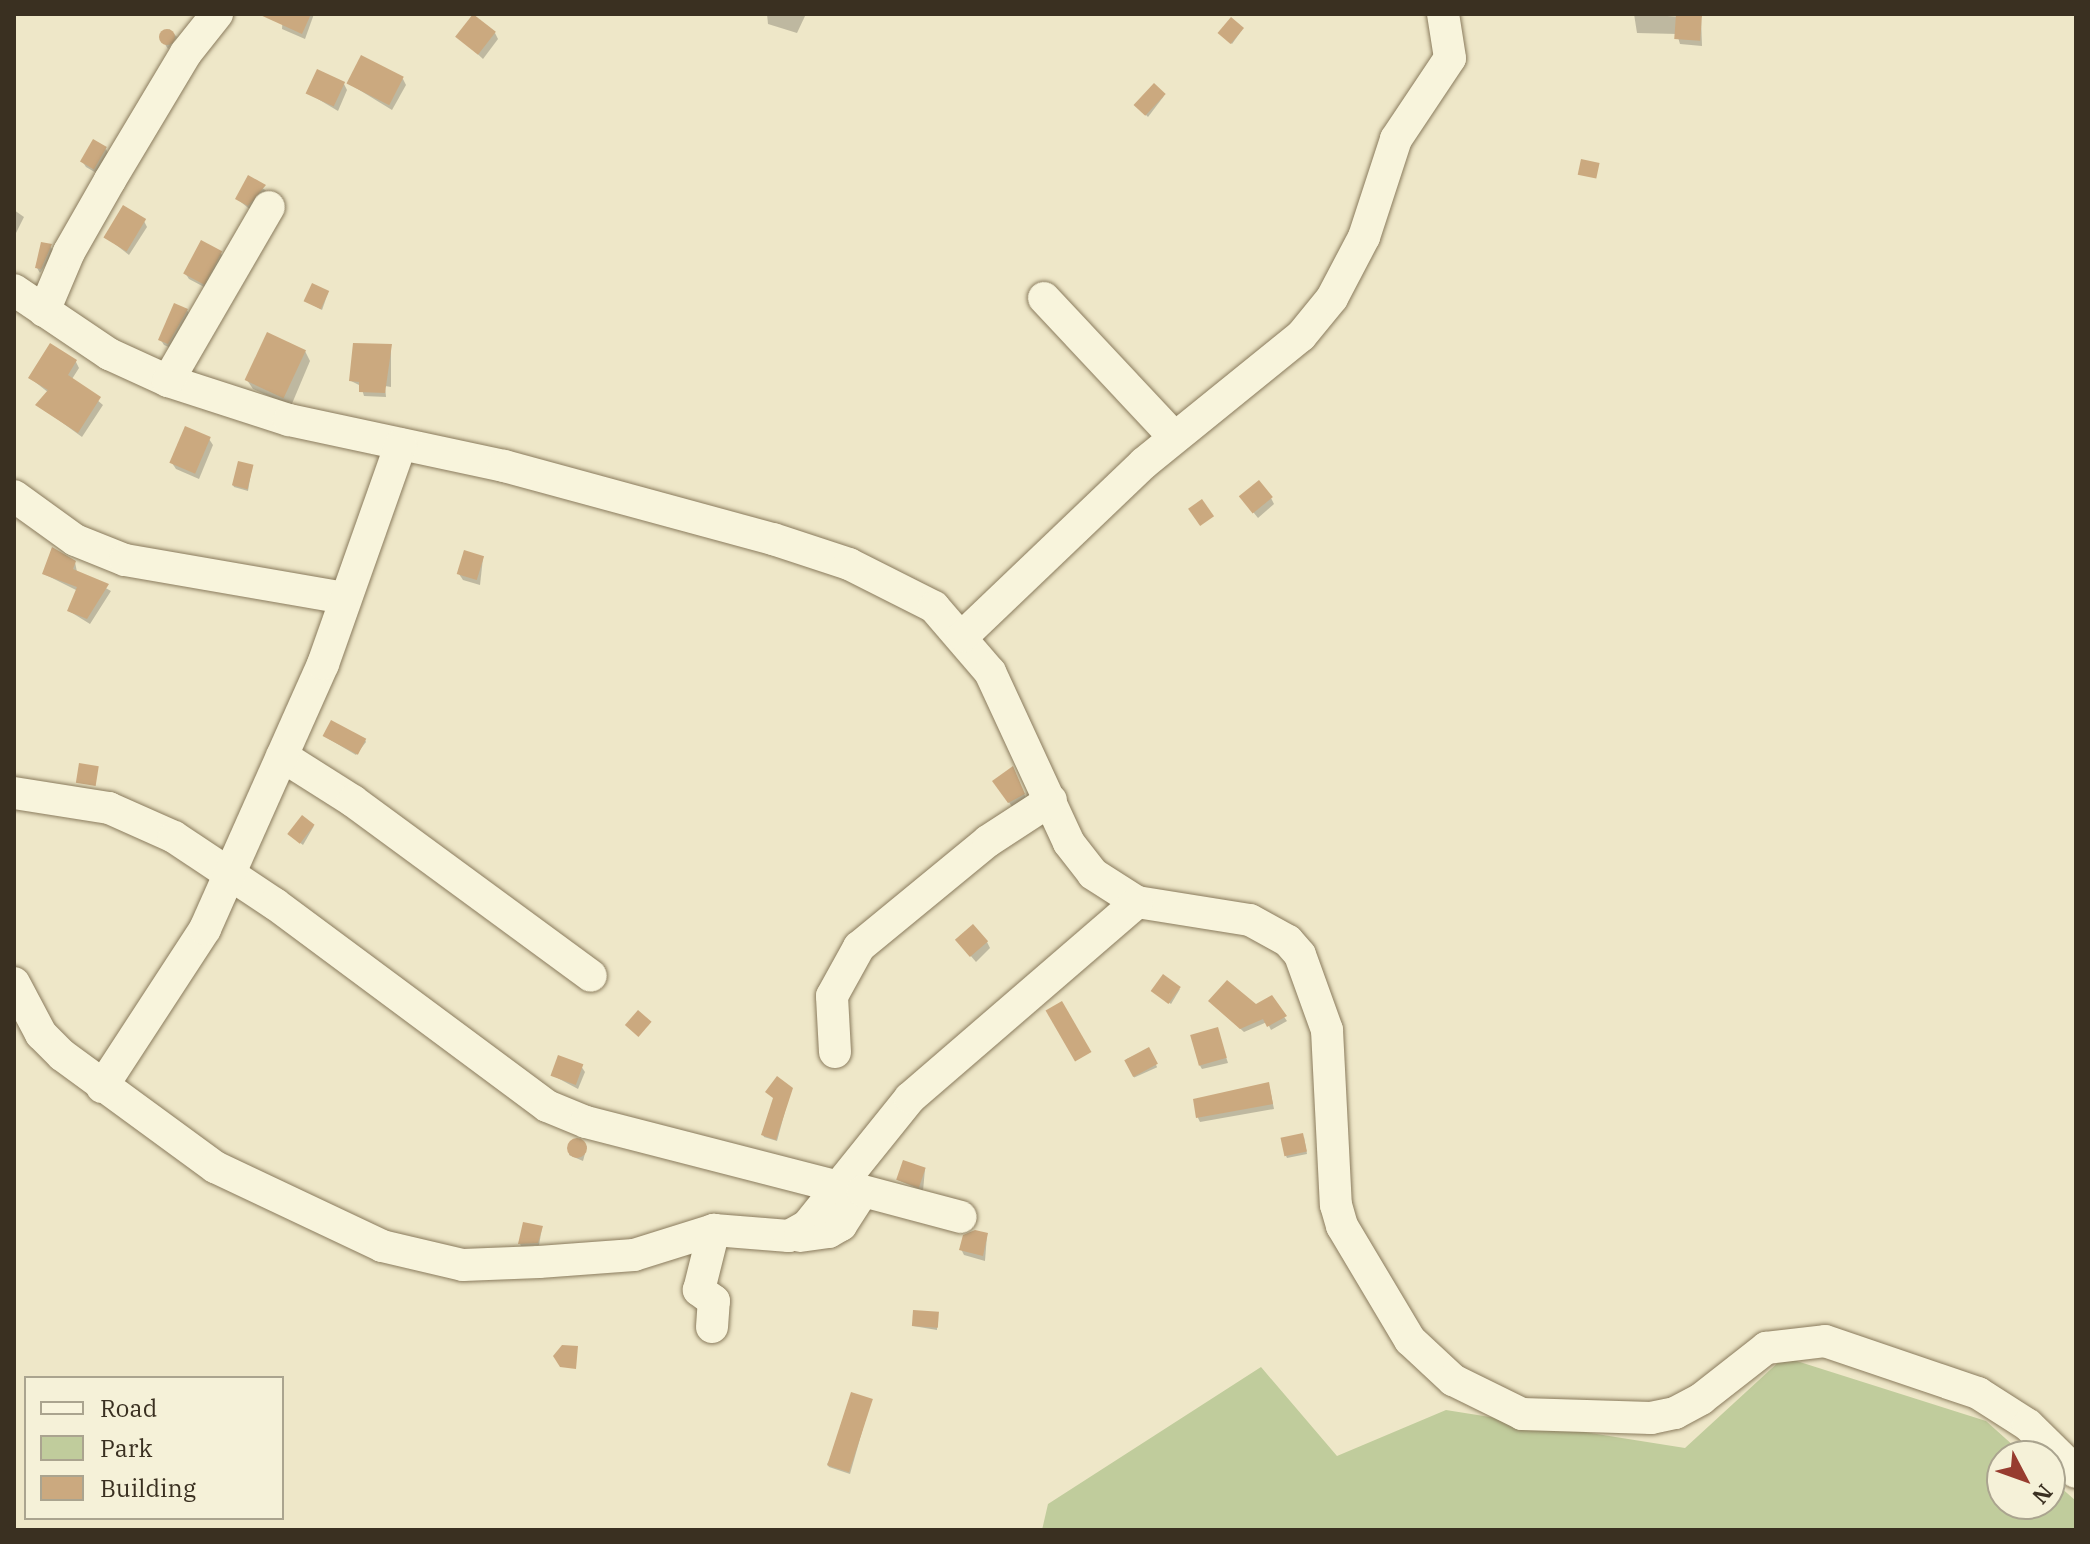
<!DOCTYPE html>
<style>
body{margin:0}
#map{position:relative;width:2090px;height:1544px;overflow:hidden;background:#eee7c8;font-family:"IBM Plex Serif",serif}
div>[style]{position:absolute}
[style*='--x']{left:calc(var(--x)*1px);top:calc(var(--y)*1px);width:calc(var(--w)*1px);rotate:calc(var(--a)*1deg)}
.green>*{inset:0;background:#c0cc9c}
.shadow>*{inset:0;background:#0003;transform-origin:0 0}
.building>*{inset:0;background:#cba97f;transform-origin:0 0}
.round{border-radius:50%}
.roads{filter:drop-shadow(0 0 2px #8a7b5d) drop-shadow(0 0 2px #8a7b5d)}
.minor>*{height:32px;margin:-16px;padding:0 16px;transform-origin:16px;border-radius:16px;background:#f8f4dc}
span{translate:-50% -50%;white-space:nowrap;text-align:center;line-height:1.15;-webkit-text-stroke:7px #f5f1d8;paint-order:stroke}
.frame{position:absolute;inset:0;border:16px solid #3a3021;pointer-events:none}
.legend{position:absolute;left:24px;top:1376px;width:260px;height:144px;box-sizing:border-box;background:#f5f1d8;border:2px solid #aaa48f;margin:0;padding:10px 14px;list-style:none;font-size:24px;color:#3a3021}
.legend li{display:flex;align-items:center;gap:16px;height:40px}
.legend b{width:40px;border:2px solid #aaa48f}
.north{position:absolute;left:1986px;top:1440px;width:80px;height:80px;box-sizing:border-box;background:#f5f1d8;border:2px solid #aaa48f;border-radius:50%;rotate:131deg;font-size:22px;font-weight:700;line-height:32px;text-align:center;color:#3a3021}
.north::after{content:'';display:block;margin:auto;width:28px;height:36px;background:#973c2f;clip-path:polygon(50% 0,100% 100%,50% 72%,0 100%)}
</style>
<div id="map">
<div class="green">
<div style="clip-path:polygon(1784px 1357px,1986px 1421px,2025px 1456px,2002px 1456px,2002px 1504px,2050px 1504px,2050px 1478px,2076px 1501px,2076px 1530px,1042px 1530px,1048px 1504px,1261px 1367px,1337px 1456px,1446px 1410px,1685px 1448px)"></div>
</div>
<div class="shadow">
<div style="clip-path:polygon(283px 14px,314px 14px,305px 39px,282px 29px)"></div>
<div style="clip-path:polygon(767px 14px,806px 14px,797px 33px,768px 24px)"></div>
<div style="clip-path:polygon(1634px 14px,1701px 18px,1702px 46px,1680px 44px,1677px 34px,1637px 33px)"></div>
<div style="clip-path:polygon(169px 29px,177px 37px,168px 49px,161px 38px)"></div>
<div style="clip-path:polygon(1242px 30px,1232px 44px,1221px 35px)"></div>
<div style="clip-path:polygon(495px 33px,498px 39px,483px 59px,459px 37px)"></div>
<div style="clip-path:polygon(403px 79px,406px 85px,392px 110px,348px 83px)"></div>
<div style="clip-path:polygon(344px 84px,347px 90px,338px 111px,308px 93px)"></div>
<div style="clip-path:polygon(1164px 96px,1148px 117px,1138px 107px)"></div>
<div style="clip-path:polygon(106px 149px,109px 155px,98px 174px,86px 167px,82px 161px)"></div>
<div style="clip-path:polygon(248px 178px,268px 192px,252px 211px,237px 199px)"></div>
<div style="clip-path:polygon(14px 210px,24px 217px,15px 235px,14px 235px)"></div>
<div style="clip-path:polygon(144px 221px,147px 227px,129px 255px,106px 237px)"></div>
<div style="clip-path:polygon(50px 246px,54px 252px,40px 273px,37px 268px)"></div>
<div style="clip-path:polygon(220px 252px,224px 258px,206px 288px,189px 279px,185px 273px)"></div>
<div style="clip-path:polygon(328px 293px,322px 310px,306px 301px)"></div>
<div style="clip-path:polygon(187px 310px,190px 316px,171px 348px,164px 345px,160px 339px)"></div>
<div style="clip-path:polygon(50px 346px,76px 362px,79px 368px,72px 379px,103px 405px,82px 437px,38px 405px,49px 393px,30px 378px)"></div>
<div style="clip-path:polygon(391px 346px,391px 387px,385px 386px,386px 397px,364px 396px,361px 386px,351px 381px)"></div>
<div style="clip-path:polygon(305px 351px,310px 361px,291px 406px,253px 389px,247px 380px)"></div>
<div style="clip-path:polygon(209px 439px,213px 445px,199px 479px,176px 469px,172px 463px)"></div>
<div style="clip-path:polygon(252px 467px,248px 491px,234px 487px,233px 485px)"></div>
<div style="clip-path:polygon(1271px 498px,1274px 504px,1258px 518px,1245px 502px)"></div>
<div style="clip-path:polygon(483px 558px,480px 585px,463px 580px,459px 574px)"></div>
<div style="clip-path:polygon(75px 562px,77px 572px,111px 591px,90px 624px,69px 611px,78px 591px,44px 574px)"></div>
<div style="clip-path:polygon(324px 736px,365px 740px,366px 742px,356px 755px)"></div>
<div style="clip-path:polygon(1015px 775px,1027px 800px,1013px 808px,998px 787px)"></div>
<div style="clip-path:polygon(314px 826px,303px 845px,291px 836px)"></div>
<div style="clip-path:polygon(958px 941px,987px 942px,990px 948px,976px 962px)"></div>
<div style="clip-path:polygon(1180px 989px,1171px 1004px,1155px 993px)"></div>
<div style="clip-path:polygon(1271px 998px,1287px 1021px,1271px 1030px,1267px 1022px,1244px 1032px,1211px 1002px,1256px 1007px)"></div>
<div style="clip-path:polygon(1217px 1029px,1228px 1063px,1202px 1069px,1199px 1064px)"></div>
<div style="left:1149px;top:1049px;width:20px;height:25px;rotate:66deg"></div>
<div style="clip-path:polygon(581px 1066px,585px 1072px,578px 1089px,552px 1075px)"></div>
<div style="clip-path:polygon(791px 1089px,777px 1141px,764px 1137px,763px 1135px)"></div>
<div style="clip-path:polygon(1270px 1089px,1274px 1109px,1200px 1122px,1198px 1118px,1195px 1101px)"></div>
<div style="clip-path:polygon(1304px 1137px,1307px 1154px,1287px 1158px,1286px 1156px)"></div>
<div style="clip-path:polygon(573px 1139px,587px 1146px,583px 1161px,569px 1155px)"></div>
<div style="clip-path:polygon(925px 1169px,923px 1191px,898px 1180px)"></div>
<div style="clip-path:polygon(542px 1228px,539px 1245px,521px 1246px,520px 1244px)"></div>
<div style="clip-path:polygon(987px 1235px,985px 1261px,964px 1255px,961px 1249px)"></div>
<div style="clip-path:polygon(937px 1314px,937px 1330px,913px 1326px)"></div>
<div style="clip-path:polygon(871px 1400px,850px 1474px,829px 1467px,827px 1464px)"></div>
</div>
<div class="building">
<div style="clip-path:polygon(258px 14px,311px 14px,302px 34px)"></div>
<div style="left:473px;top:14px;width:29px;height:29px;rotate:38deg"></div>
<div style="left:1676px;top:14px;width:26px;height:25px;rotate:4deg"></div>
<div style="left:1231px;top:17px;width:17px;height:21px;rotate:40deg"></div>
<div class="round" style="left:159px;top:29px;width:16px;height:16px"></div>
<div style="left:361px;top:55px;width:48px;height:32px;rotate:27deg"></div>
<div style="left:317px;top:69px;width:31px;height:27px;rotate:25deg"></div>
<div style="left:1154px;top:83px;width:16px;height:30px;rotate:43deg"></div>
<div style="left:93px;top:139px;width:16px;height:26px;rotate:30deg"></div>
<div style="left:1581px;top:159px;width:19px;height:16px;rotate:12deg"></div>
<div style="clip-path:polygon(248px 175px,266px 185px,248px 206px,235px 199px)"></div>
<div style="left:123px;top:205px;width:27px;height:38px;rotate:31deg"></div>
<div style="left:201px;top:240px;width:24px;height:38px;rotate:28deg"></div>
<div style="clip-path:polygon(41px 242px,52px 244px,41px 269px,35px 268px)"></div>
<div style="left:312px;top:283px;width:19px;height:20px;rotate:25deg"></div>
<div style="clip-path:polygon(174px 303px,188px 309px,168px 344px,158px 340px)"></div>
<div style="left:267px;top:332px;width:43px;height:53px;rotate:25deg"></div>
<div style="clip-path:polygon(50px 343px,77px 360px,68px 375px,101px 397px,78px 433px,35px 405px,48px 390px,28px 378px)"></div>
<div style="clip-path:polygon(353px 343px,392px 344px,385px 393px,359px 392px,359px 382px,349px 381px)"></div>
<div style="left:185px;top:426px;width:28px;height:40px;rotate:23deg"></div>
<div style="left:238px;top:461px;width:16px;height:25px;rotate:14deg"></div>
<div style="left:1259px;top:480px;width:22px;height:26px;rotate:51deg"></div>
<div style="left:1202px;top:499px;width:21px;height:17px;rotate:55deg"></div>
<div style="clip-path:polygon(52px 547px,76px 561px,73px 569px,109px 584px,87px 619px,67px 611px,77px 587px,42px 574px)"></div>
<div style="left:464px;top:550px;width:21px;height:25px;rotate:17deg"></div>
<div style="left:331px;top:720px;width:40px;height:18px;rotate:28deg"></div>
<div style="left:79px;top:763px;width:20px;height:20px;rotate:9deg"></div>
<div style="clip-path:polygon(1013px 766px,1025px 794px,1008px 803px,992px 781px)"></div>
<div style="left:302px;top:815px;width:16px;height:24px;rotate:38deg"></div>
<div style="left:973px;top:924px;width:23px;height:24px;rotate:49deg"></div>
<div style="left:1163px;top:974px;width:22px;height:21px;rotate:36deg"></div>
<div style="clip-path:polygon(1227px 980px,1256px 1004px,1272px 995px,1287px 1016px,1267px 1027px,1263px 1019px,1240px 1029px,1208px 1001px)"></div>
<div style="left:1062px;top:1001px;width:59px;height:19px;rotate:60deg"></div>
<div style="left:638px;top:1010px;width:18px;height:20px;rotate:41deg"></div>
<div style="left:1218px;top:1027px;width:32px;height:29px;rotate:74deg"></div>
<div style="left:1149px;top:1047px;width:19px;height:28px;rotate:62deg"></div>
<div style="left:558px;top:1055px;width:27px;height:22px;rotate:20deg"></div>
<div style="clip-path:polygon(777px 1076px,793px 1088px,776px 1140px,761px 1135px,773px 1098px,765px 1092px)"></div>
<div style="clip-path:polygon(1269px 1082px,1273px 1104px,1196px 1118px,1193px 1099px)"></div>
<div style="left:1303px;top:1133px;width:19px;height:23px;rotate:78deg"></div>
<div class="round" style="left:567px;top:1138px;width:20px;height:20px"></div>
<div style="left:903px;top:1160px;width:24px;height:21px;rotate:19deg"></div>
<div style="clip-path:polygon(523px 1222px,543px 1226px,538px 1243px,518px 1244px)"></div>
<div style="clip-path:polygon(975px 1230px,988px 1233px,983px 1256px,959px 1250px,963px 1235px)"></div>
<div style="left:913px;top:1310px;width:26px;height:16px;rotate:4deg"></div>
<div style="clip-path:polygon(562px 1345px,578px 1346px,576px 1369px,560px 1367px,553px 1356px)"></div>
<div style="left:851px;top:1392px;width:23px;height:77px;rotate:18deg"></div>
</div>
<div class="roads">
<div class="minor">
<div style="--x:14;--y:290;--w:115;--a:34"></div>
<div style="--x:109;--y:354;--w:65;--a:24.6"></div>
<div style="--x:168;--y:381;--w:127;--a:17.9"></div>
<div style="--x:289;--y:420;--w:220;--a:12.1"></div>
<div style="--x:504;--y:466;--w:279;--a:15.2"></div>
<div style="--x:773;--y:539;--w:80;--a:18.2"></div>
<div style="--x:849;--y:564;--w:95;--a:26.8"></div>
<div style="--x:934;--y:607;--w:86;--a:49.3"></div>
<div style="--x:990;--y:672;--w:188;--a:65.2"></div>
<div style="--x:1069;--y:843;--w:39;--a:52"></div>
<div style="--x:1093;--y:874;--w:52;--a:32.5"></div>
<div style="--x:1137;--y:902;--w:114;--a:9.1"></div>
<div style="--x:1250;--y:920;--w:43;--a:28.9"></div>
<div style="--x:1288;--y:941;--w:18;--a:49"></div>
<div style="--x:1300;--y:955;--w:80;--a:70.2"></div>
<div style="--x:1327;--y:1030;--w:175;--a:87.1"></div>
<div style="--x:1336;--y:1205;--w:22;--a:74"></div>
<div style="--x:1342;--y:1226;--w:133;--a:59.2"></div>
<div style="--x:1410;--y:1340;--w:59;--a:42.9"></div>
<div style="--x:1453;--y:1380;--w:77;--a:26.2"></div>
<div style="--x:1522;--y:1414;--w:129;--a:1.8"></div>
<div style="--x:1651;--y:1418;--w:25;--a:-12"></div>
<div style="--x:1675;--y:1413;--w:30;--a:-28"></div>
<div style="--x:1701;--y:1399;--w:83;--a:-38.1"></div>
<div style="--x:1766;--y:1348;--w:59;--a:-6.8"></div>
<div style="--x:1825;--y:1341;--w:162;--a:18.8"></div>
<div style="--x:1978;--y:1393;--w:59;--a:32.6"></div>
<div style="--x:2028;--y:1425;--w:67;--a:44.4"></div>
<div style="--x:1044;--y:298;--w:190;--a:46.9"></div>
<div style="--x:44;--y:311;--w:64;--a:-67"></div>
<div style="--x:69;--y:252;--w:83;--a:-60.3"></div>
<div style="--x:110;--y:180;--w:148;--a:-59.1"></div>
<div style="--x:186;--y:53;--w:50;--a:-51.5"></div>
<div style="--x:168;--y:381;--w:201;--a:-59.9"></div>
<div style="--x:14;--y:496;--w:75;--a:35.8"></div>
<div style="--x:75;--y:540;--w:54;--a:21.8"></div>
<div style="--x:125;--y:560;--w:223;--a:9.8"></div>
<div style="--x:963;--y:636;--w:250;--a:-43.7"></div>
<div style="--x:1144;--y:463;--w:202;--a:-39"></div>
<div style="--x:1301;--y:336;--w:49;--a:-50.8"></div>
<div style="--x:1332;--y:298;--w:69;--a:-62.3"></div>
<div style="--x:1364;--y:237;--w:103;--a:-71.9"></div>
<div style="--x:1396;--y:139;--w:97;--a:-56.3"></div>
<div style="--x:1450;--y:58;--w:45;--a:-99"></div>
<div style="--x:282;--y:756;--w:84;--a:32.4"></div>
<div style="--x:353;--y:801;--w:295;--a:36.3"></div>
<div style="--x:14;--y:793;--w:96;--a:9"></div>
<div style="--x:109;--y:808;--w:71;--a:24"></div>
<div style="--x:174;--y:837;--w:121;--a:33.6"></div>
<div style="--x:275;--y:904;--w:339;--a:36.6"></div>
<div style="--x:547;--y:1106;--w:42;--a:22.3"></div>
<div style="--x:586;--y:1122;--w:262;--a:14.4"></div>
<div style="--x:14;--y:983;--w:58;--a:62.1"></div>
<div style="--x:41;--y:1034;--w:30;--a:45"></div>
<div style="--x:62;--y:1055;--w:190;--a:36.2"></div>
<div style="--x:215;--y:1167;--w:185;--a:25.3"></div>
<div style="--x:382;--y:1246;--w:83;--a:13.2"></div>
<div style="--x:463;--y:1265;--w:76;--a:-2.3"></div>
<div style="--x:539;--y:1262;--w:95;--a:-4.2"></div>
<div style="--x:634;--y:1255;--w:84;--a:-17.4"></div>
<div style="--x:714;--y:1230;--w:75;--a:4.6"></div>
<div style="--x:789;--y:1236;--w:21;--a:-29"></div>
<div style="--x:807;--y:1226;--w:164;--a:-51.2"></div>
<div style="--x:910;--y:1098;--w:300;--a:-40.8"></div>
<div style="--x:835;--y:1052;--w:56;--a:-93.1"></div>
<div style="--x:832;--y:996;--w:56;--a:-61.1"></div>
<div style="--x:859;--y:947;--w:167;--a:-39.4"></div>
<div style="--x:988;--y:841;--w:75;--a:-33.1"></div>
<div style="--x:102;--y:1087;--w:189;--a:-56.9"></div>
<div style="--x:205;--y:929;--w:290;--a:-66"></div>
<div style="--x:323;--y:664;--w:233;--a:-70.5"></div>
<div style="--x:800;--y:1236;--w:29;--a:-8"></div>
<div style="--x:829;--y:1232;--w:14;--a:-30"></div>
<div style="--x:841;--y:1225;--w:40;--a:-57.1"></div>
<div style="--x:863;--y:1191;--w:101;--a:14.9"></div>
<div style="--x:712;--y:1327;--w:26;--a:-86"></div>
<div style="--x:714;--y:1301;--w:19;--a:-144"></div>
<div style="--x:699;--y:1290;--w:62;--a:-76"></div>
</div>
</div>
<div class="frame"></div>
<ul class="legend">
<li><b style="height:10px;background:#f8f4dc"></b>Road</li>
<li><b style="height:22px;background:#c0cc9c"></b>Park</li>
<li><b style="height:22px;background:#cba97f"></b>Building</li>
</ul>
<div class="north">N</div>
</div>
